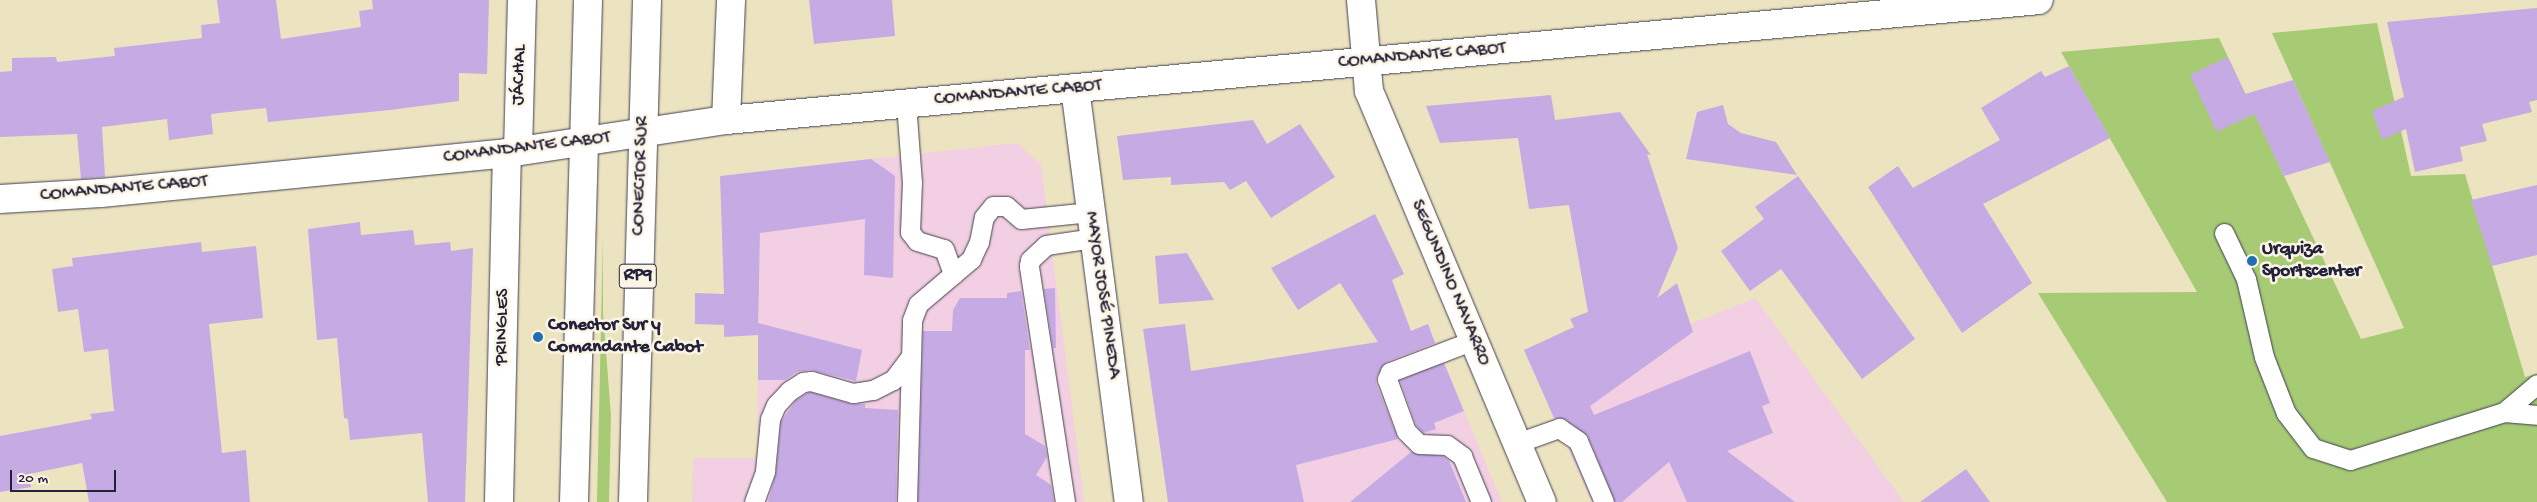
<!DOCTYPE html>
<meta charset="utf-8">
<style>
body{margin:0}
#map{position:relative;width:2537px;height:502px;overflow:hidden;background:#ece3c1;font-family:"Gochi Hand",sans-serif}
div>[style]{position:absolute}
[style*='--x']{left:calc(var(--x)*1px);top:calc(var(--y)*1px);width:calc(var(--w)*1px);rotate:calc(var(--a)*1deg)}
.built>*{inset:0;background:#f2cfe2}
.green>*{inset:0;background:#a6cb74}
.building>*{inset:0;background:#c6aae4;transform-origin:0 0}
.roads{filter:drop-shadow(0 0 1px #403f4f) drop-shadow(0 0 1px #403f4f)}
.lane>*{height:19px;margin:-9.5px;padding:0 9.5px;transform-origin:9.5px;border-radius:9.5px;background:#fff}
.street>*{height:28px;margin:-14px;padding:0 14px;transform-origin:14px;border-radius:14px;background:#fff}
.secondary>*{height:28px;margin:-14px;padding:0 14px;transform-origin:14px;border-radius:14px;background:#fff}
.primary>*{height:28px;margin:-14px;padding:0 14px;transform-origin:14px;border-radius:14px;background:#fff}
.dots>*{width:14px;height:14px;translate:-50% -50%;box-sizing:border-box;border:2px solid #fcf5e5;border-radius:50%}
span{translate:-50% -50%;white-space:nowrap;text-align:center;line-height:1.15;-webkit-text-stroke:5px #fcf5e5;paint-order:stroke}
.shield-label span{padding:1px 4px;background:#fcf5e5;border:1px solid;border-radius:4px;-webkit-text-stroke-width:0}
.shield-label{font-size:18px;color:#22223b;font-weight:700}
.street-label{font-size:19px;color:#22223b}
.poi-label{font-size:19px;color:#22223b;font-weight:700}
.left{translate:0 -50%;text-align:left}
.scale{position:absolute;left:10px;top:470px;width:106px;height:22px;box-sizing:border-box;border:2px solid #22223b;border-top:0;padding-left:6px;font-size:15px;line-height:18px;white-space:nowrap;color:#22223b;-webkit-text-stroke:4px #fcf5e5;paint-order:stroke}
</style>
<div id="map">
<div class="built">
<div style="clip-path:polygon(1017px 143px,1041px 164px,1084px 502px,692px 502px,693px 458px,757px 458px,761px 171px)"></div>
<div style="clip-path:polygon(1755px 298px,1904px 502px,1592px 502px,1540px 385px)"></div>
<div style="clip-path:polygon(1428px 324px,1502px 502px,1304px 502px,1278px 378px)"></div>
</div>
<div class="green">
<div style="clip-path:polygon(2377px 23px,2411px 176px,2465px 174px,2525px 377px,2537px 374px,2537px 502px,2167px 502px,2038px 293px,2197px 292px,2061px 52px,2219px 38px,2361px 339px,2404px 328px,2272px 33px)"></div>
<div style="clip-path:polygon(603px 238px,603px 313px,611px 416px,609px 502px,597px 502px)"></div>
</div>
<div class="building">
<div style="clip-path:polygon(217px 0,276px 0,281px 39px,361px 27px,359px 11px,373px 9px,372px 0,489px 0,487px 74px,459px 73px,459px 101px,390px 110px,268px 122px,266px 108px,211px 114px,213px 134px,169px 140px,167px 119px,102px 127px,105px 177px,81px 179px,77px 134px,0 137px,0 72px,12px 71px,12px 58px,56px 57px,57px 62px,115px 56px,114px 48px,202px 38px,201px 25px,220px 23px)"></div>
<div style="clip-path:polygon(809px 0,892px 0,895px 36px,814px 44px)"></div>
<div style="clip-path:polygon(2537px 8px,2537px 100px,2529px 102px,2532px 112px,2482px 124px,2487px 141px,2460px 147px,2463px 161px,2415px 172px,2406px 129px,2382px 140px,2372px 111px,2404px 97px,2387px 22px)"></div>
<div style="left:2228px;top:57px;width:63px;height:42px;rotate:65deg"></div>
<div style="clip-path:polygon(2069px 66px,2110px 138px,1983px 204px,2032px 283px,1962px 333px,1868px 187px,1898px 166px,1913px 188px,2000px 140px,1981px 108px,2041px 71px,2045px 77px)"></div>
<div style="clip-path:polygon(2293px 80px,2330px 162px,2284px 176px,2245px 94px)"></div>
<div style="clip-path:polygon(1551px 95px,1555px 120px,1620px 112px,1651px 155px,1647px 154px,1678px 248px,1657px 298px,1677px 283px,1693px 332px,1590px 406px,1594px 415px,1750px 351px,1770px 403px,1762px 406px,1773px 433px,1727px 451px,1795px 502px,1687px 502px,1669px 462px,1622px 502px,1615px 502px,1588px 436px,1565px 419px,1554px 418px,1524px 350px,1574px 327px,1570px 319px,1588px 312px,1569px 205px,1529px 209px,1518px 138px,1440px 143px,1426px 106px)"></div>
<div style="clip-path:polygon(1723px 105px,1728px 124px,1741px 133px,1776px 142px,1797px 175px,1686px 159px,1697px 112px)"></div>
<div style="clip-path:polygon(1253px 120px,1267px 144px,1300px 124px,1335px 177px,1271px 218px,1246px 181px,1230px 190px,1224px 182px,1171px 185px,1171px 177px,1123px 180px,1117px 136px)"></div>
<div style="clip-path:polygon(871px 159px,895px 176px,893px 278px,864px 275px,865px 219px,760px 233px,758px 335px,724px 337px,724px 325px,695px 324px,695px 293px,724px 294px,720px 176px)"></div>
<div style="clip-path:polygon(1798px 176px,1915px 339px,1862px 379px,1781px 269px,1750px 291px,1721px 251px,1764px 219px,1755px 207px)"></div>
<div style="clip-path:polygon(2537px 185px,2537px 255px,2492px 266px,2471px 200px)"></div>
<div style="clip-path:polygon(1375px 214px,1404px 274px,1392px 280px,1411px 331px,1428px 324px,1435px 343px,1386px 362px,1377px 375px,1376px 383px,1398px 439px,1296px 465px,1304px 502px,1168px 502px,1143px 329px,1185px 324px,1191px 371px,1378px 342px,1340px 283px,1298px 310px,1271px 268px)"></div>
<div style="clip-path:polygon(360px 222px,361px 235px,413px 230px,415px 245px,450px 242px,451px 251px,473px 248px,465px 502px,428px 502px,422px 433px,350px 440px,348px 419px,344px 418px,337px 338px,317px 340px,308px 229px)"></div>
<div style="clip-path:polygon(201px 242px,202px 252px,256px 246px,263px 318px,209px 324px,222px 453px,246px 450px,250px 502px,89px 502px,82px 463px,29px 474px,31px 487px,0 492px,0 436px,92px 419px,90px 414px,114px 411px,108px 349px,84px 352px,78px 309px,58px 312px,52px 269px,73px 266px,72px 258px)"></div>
<div style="clip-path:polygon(1187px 253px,1214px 300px,1159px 304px,1155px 256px)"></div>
<div style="clip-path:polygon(1055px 288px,1056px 348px,1053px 348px,1044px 289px)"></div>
<div style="clip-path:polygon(1021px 291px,1030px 350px,1025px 350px,1025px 434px,1045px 446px,1047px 457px,1036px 475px,1051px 485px,1054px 502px,918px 502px,923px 331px,952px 331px,953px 310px,960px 298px,1007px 298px,1007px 293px)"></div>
<div style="clip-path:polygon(758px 323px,862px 350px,856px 381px,810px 370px,797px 372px,785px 380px,758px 380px)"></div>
<div style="clip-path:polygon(1444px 363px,1464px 411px,1434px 423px,1436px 429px,1423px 433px,1416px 425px,1400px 380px)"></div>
<div style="clip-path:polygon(810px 392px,852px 404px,865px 404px,865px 408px,898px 410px,896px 502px,768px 502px,776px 472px,781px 422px,796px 400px)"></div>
<div style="clip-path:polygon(1411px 452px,1443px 456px,1449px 461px,1466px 502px,1350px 502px)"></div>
<div style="clip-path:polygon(1966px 469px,1990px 502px,1920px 502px)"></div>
</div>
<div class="roads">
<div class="lane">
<div style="--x:906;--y:103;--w:79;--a:85.7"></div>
<div style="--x:912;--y:182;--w:50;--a:92.3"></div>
<div style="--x:910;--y:232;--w:11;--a:52"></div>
<div style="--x:917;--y:241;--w:28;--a:17"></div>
<div style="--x:944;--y:249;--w:27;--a:70"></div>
<div style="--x:2224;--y:233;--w:51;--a:64.4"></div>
<div style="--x:2246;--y:279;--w:80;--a:77"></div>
<div style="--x:2264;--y:357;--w:60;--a:68.6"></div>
<div style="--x:2286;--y:413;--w:44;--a:52.4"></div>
<div style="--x:2313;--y:448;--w:39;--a:18"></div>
<div style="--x:2350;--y:460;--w:161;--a:-17.3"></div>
<div style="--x:2504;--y:412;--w:33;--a:5"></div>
<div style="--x:1474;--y:340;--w:90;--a:159.1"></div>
<div style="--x:1390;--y:372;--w:8;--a:113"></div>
<div style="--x:1387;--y:379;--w:55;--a:69.9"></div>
<div style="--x:1406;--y:431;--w:18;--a:45"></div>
<div style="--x:1419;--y:444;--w:28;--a:2"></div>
<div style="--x:1447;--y:445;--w:19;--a:36"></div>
<div style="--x:1462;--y:456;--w:50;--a:67.6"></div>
<div style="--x:2504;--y:412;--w:43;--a:-40.3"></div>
<div style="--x:1517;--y:443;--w:45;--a:-19.7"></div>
<div style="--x:1559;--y:428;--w:23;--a:34"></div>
<div style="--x:1578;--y:441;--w:66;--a:66.9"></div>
<div style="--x:754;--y:502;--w:33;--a:-70"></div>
<div style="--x:765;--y:471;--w:52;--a:-84.5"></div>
<div style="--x:770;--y:419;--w:15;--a:-67"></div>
<div style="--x:776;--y:405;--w:19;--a:-47"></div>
<div style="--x:789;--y:391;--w:17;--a:-33"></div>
<div style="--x:803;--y:382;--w:8;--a:-7"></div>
<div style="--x:811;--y:381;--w:44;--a:15.9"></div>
<div style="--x:853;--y:393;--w:20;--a:-9"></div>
<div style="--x:873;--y:390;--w:22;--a:-27"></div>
<div style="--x:893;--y:380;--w:30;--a:-53"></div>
<div style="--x:907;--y:502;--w:182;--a:-88.4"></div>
<div style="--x:912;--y:320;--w:17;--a:-69"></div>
<div style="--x:918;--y:304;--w:70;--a:-40.3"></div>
<div style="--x:971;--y:259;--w:19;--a:-65"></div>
<div style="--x:979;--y:242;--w:25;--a:-79"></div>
<div style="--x:984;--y:217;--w:14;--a:-51"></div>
<div style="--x:993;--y:206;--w:13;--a:0"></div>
<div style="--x:1006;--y:206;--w:20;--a:41"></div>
<div style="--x:1021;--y:219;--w:70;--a:-5.7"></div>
<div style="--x:1065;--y:502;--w:239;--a:-98.7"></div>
<div style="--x:1029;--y:266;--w:6;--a:-81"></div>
<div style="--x:1030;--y:260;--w:22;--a:-43"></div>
<div style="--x:1046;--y:245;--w:49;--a:-8.3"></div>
</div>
<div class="street">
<div style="--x:1361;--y:0;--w:91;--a:85"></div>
<div style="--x:1369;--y:91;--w:446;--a:67.2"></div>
<div style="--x:1075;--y:88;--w:418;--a:82.6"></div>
<div style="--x:726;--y:120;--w:120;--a:-87.6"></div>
<div style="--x:518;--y:151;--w:151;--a:-88.5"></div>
<div style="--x:499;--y:502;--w:349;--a:-88.7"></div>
</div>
<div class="secondary">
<div style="--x:0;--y:199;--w:101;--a:-3.4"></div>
<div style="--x:101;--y:193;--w:408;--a:-5.6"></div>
<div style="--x:507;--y:153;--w:221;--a:-8.6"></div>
<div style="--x:726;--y:120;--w:1318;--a:-5.22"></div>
</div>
<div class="primary">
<div style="--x:574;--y:502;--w:502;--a:-88.4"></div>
<div style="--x:633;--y:502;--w:502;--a:-88.4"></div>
</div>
</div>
<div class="dots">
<div style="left:2252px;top:261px;background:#1f6fb2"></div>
<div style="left:538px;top:337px;background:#1f6fb2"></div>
</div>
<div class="shield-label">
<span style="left:638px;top:276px">RP9</span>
</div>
<div class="street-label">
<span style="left:1422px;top:56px;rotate:-5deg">COMANDANTE CABOT</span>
<span style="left:520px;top:75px;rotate:-88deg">JÁCHAL</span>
<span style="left:1018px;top:93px;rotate:-5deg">COMANDANTE CABOT</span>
<span style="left:527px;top:148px;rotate:-7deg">COMANDANTE CABOT</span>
<span style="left:641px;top:176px;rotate:-88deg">CONECTOR SUR</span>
<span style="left:124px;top:189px;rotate:-5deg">COMANDANTE CABOT</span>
<span style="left:1450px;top:283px;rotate:67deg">SEGUNDINO NAVARRO</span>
<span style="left:1102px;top:295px;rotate:82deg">MAYOR JOSÉ PINEDA</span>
<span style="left:503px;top:327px;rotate:-89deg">PRINGLES</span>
</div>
<div class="poi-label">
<span class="left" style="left:2262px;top:261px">Urquiza<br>Sportscenter</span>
<span class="left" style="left:548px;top:337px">Conector Sur y<br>Comandante Cabot</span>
</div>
<div class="scale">20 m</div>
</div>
